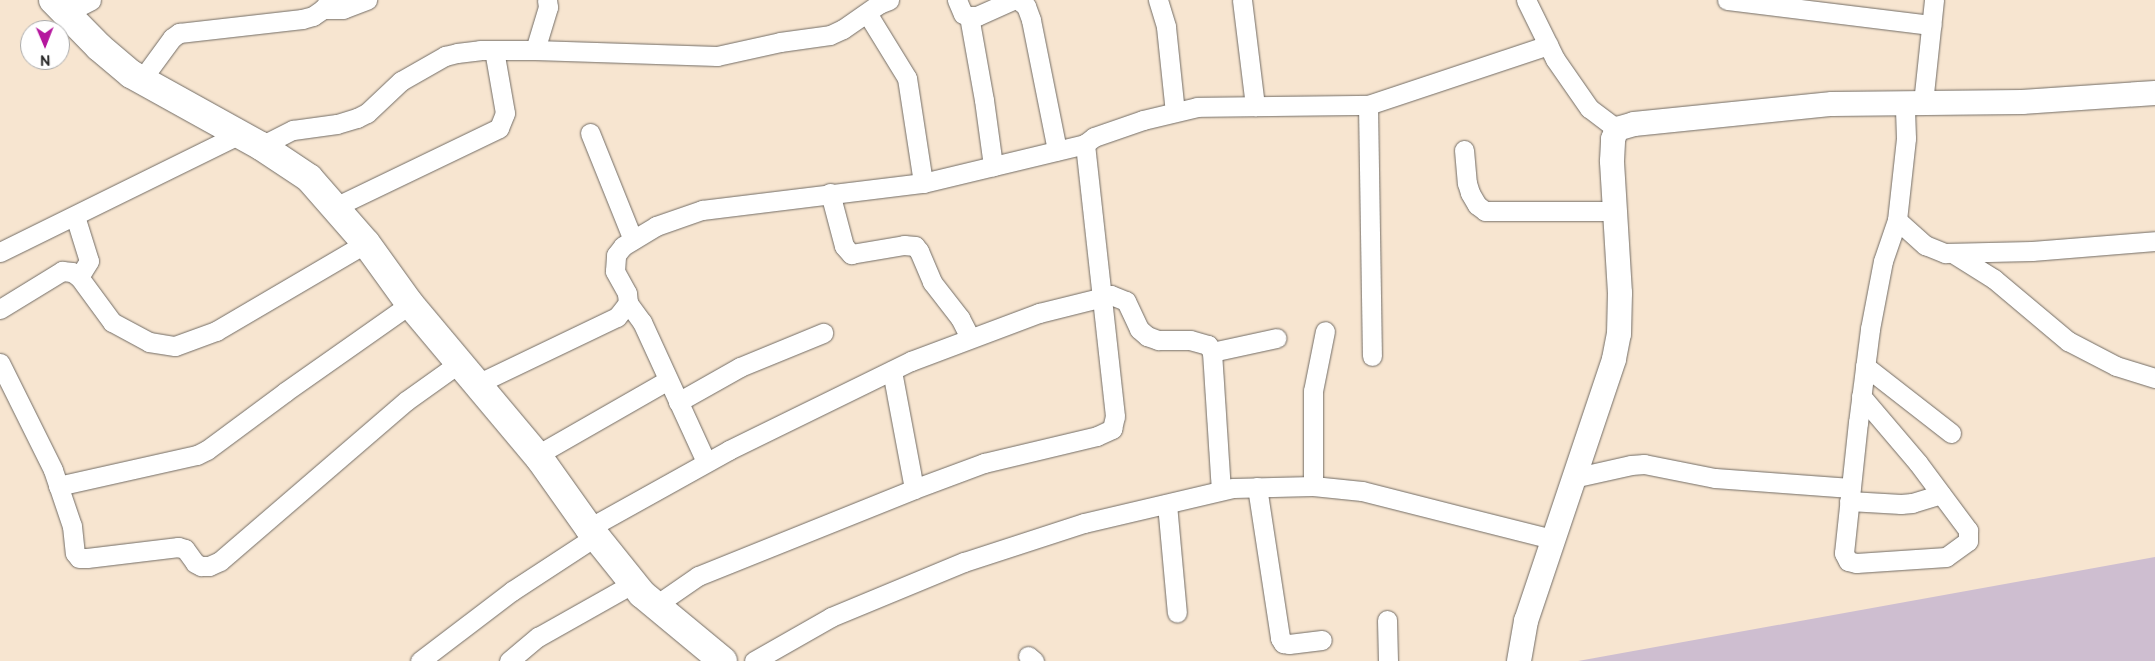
<!DOCTYPE html>
<style>
body{margin:0}
#map{position:relative;width:2155px;height:661px;overflow:hidden;background:#f7e5d0;font-family:"Balsamiq Sans",sans-serif}
div>[style]{position:absolute}
[style*='--x']{left:calc(var(--x)*1px);top:calc(var(--y)*1px);width:calc(var(--w)*1px);rotate:calc(var(--a)*1deg)}
.industrial>*{inset:0;background:#cebed0}
.roads{filter:drop-shadow(0 0 1px #726c65) drop-shadow(0 0 1px #726c65)}
.minor>*{height:19px;margin:-9.5px;padding:0 9.5px;transform-origin:9.5px;border-radius:9.5px;background:#fff}
.tertiary>*{height:24px;margin:-12px;padding:0 12px;transform-origin:12px;border-radius:12px;background:#fff}
.secondary>*{height:28px;margin:-14px;padding:0 14px;transform-origin:14px;border-radius:14px;background:#fff}
span{translate:-50% -50%;white-space:nowrap;text-align:center;line-height:1.15;-webkit-text-stroke:4px #fff;paint-order:stroke}
.north{position:absolute;left:20px;top:20px;width:50px;height:50px;box-sizing:border-box;background:#fff;border:1px solid #aaa;border-radius:50%;rotate:179deg;font-size:14px;font-weight:700;line-height:20px;text-align:center;color:#2b2b2b}
.north::after{content:'';display:block;margin:auto;width:18px;height:22px;background:#b5179e;clip-path:polygon(50% 0,100% 100%,50% 72%,0 100%)}
</style>
<div id="map">
<div class="industrial">
<div style="clip-path:polygon(2155px 557px,2155px 661px,1578px 661px)"></div>
</div>
<div class="roads">
<div class="minor">
<div style="--x:957;--y:0;--w:15;--a:67"></div>
<div style="--x:963;--y:14;--w:6;--a:18"></div>
<div style="--x:969;--y:16;--w:8;--a:0"></div>
<div style="--x:977;--y:16;--w:39;--a:-24"></div>
<div style="--x:1018;--y:0;--w:10;--a:37"></div>
<div style="--x:1026;--y:6;--w:15;--a:70"></div>
<div style="--x:1031;--y:20;--w:133;--a:78.7"></div>
<div style="--x:1158;--y:0;--w:28;--a:73"></div>
<div style="--x:1166;--y:27;--w:85;--a:84"></div>
<div style="--x:1242;--y:0;--w:107;--a:83"></div>
<div style="--x:1526;--y:0;--w:66;--a:63.8"></div>
<div style="--x:1555;--y:59;--w:60;--a:55.2"></div>
<div style="--x:1589;--y:108;--w:35;--a:37"></div>
<div style="--x:1727;--y:0;--w:206;--a:7"></div>
<div style="--x:323;--y:9;--w:20;--a:0"></div>
<div style="--x:343;--y:9;--w:26;--a:-21"></div>
<div style="--x:66;--y:13;--w:28;--a:-27"></div>
<div style="--x:867;--y:13;--w:76;--a:58.4"></div>
<div style="--x:907;--y:78;--w:106;--a:81.3"></div>
<div style="--x:969;--y:16;--w:85;--a:79.9"></div>
<div style="--x:984;--y:100;--w:67;--a:82.2"></div>
<div style="--x:535;--y:50;--w:45;--a:-73.2"></div>
<div style="--x:548;--y:7;--w:7;--a:-98"></div>
<div style="--x:142;--y:79;--w:51;--a:-53.8"></div>
<div style="--x:172;--y:38;--w:9;--a:-36"></div>
<div style="--x:179;--y:33;--w:124;--a:-6.5"></div>
<div style="--x:302;--y:19;--w:11;--a:-15"></div>
<div style="--x:313;--y:16;--w:12;--a:-35"></div>
<div style="--x:323;--y:9;--w:11;--a:-52"></div>
<div style="--x:1923;--y:103;--w:104;--a:-83.9"></div>
<div style="--x:1368;--y:105;--w:251;--a:89.1"></div>
<div style="--x:590;--y:133;--w:115;--a:68.1"></div>
<div style="--x:261;--y:146;--w:36;--a:-27"></div>
<div style="--x:293;--y:130;--w:44;--a:-7.8"></div>
<div style="--x:337;--y:124;--w:21;--a:-17"></div>
<div style="--x:357;--y:118;--w:11;--a:-27"></div>
<div style="--x:367;--y:113;--w:47;--a:-43.3"></div>
<div style="--x:401;--y:81;--w:51;--a:-29.6"></div>
<div style="--x:445;--y:56;--w:12;--a:-14"></div>
<div style="--x:457;--y:53;--w:23;--a:-7"></div>
<div style="--x:480;--y:50;--w:55;--a:0"></div>
<div style="--x:535;--y:50;--w:182;--a:1.9"></div>
<div style="--x:717;--y:56;--w:65;--a:-12.5"></div>
<div style="--x:780;--y:42;--w:50;--a:-8"></div>
<div style="--x:830;--y:35;--w:14;--a:-25"></div>
<div style="--x:843;--y:29;--w:44;--a:-34.8"></div>
<div style="--x:879;--y:4;--w:11;--a:-22"></div>
<div style="--x:1464;--y:150;--w:33;--a:85"></div>
<div style="--x:1467;--y:183;--w:10;--a:73"></div>
<div style="--x:1470;--y:193;--w:14;--a:60"></div>
<div style="--x:1477;--y:205;--w:10;--a:37"></div>
<div style="--x:1485;--y:211;--w:129;--a:0"></div>
<div style="--x:830;--y:193;--w:55;--a:75.2"></div>
<div style="--x:844;--y:246;--w:11;--a:49"></div>
<div style="--x:851;--y:254;--w:54;--a:-9.6"></div>
<div style="--x:904;--y:245;--w:11;--a:5"></div>
<div style="--x:915;--y:246;--w:6;--a:51"></div>
<div style="--x:919;--y:251;--w:34;--a:67"></div>
<div style="--x:932;--y:282;--w:46;--a:52.1"></div>
<div style="--x:960;--y:318;--w:22;--a:63"></div>
<div style="--x:335;--y:207;--w:182;--a:-25.7"></div>
<div style="--x:499;--y:128;--w:16;--a:-68"></div>
<div style="--x:505;--y:113;--w:64;--a:-99.9"></div>
<div style="--x:75;--y:216;--w:47;--a:72.7"></div>
<div style="--x:89;--y:261;--w:19;--a:122"></div>
<div style="--x:1897;--y:220;--w:38;--a:42"></div>
<div style="--x:1925;--y:245;--w:22;--a:22"></div>
<div style="--x:1945;--y:253;--w:87;--a:-1.3"></div>
<div style="--x:2032;--y:251;--w:123;--a:-4.6"></div>
<div style="--x:0;--y:252;--w:267;--a:-26.2"></div>
<div style="--x:1954;--y:254;--w:47;--a:32"></div>
<div style="--x:1994;--y:279;--w:97;--a:40"></div>
<div style="--x:2068;--y:341;--w:54;--a:27.5"></div>
<div style="--x:2116;--y:366;--w:41;--a:17.1"></div>
<div style="--x:628;--y:303;--w:24;--a:54"></div>
<div style="--x:642;--y:322;--w:154;--a:65.4"></div>
<div style="--x:0;--y:309;--w:73;--a:-31.5"></div>
<div style="--x:62;--y:271;--w:10;--a:6"></div>
<div style="--x:72;--y:272;--w:9;--a:36"></div>
<div style="--x:79;--y:277;--w:56;--a:53.7"></div>
<div style="--x:112;--y:322;--w:42;--a:28.4"></div>
<div style="--x:149;--y:342;--w:26;--a:9"></div>
<div style="--x:175;--y:346;--w:44;--a:-20.1"></div>
<div style="--x:216;--y:331;--w:174;--a:-30.4"></div>
<div style="--x:1212;--y:352;--w:66;--a:-12.2"></div>
<div style="--x:0;--y:363;--w:119;--a:63.6"></div>
<div style="--x:53;--y:470;--w:59;--a:71.3"></div>
<div style="--x:72;--y:526;--w:27;--a:84"></div>
<div style="--x:75;--y:553;--w:6;--a:51"></div>
<div style="--x:79;--y:558;--w:8;--a:0"></div>
<div style="--x:87;--y:558;--w:92;--a:-6.9"></div>
<div style="--x:178;--y:547;--w:7;--a:16"></div>
<div style="--x:185;--y:549;--w:17;--a:54"></div>
<div style="--x:195;--y:563;--w:7;--a:27"></div>
<div style="--x:201;--y:566;--w:8;--a:0"></div>
<div style="--x:209;--y:566;--w:12;--a:-24"></div>
<div style="--x:220;--y:561;--w:245;--a:-40.7"></div>
<div style="--x:406;--y:401;--w:65;--a:-35.6"></div>
<div style="--x:1865;--y:366;--w:109;--a:37.9"></div>
<div style="--x:892;--y:371;--w:120;--a:79.4"></div>
<div style="--x:477;--y:384;--w:155;--a:-25.6"></div>
<div style="--x:617;--y:317;--w:18;--a:-52"></div>
<div style="--x:628;--y:303;--w:10;--a:-96"></div>
<div style="--x:627;--y:293;--w:25;--a:-119"></div>
<div style="--x:615;--y:271;--w:16;--a:-86"></div>
<div style="--x:616;--y:255;--w:11;--a:-52"></div>
<div style="--x:623;--y:246;--w:39;--a:-31"></div>
<div style="--x:656;--y:226;--w:49;--a:-19.2"></div>
<div style="--x:702;--y:210;--w:223;--a:-7"></div>
<div style="--x:923;--y:183;--w:167;--a:-13.5"></div>
<div style="--x:1085;--y:144;--w:11;--a:-38"></div>
<div style="--x:1094;--y:137;--w:52;--a:-19.1"></div>
<div style="--x:1143;--y:120;--w:56;--a:-13.5"></div>
<div style="--x:1197;--y:107;--w:171;--a:-0.7"></div>
<div style="--x:1368;--y:105;--w:190;--a:-18.4"></div>
<div style="--x:1861;--y:396;--w:88;--a:49.6"></div>
<div style="--x:1918;--y:463;--w:84;--a:53.3"></div>
<div style="--x:1968;--y:530;--w:11;--a:90"></div>
<div style="--x:1968;--y:541;--w:27;--a:144"></div>
<div style="--x:1946;--y:557;--w:90;--a:176.2"></div>
<div style="--x:1856;--y:563;--w:8;--a:-166"></div>
<div style="--x:1848;--y:561;--w:9;--a:-117"></div>
<div style="--x:1844;--y:553;--w:131;--a:-83.9"></div>
<div style="--x:1858;--y:423;--w:95;--a:-82.7"></div>
<div style="--x:1870;--y:329;--w:69;--a:-79.2"></div>
<div style="--x:1883;--y:261;--w:43;--a:-71.1"></div>
<div style="--x:1897;--y:220;--w:82;--a:-83.7"></div>
<div style="--x:1906;--y:138;--w:34;--a:-92"></div>
<div style="--x:678;--y:402;--w:71;--a:-29.4"></div>
<div style="--x:740;--y:367;--w:90;--a:-22.3"></div>
<div style="--x:537;--y:455;--w:151;--a:-29.8"></div>
<div style="--x:1573;--y:478;--w:59;--a:-12.6"></div>
<div style="--x:1631;--y:465;--w:13;--a:-4"></div>
<div style="--x:1644;--y:464;--w:72;--a:11.2"></div>
<div style="--x:1715;--y:478;--w:136;--a:4.2"></div>
<div style="--x:58;--y:486;--w:142;--a:-12.6"></div>
<div style="--x:197;--y:455;--w:11;--a:-27"></div>
<div style="--x:207;--y:450;--w:97;--a:-36.6"></div>
<div style="--x:285;--y:392;--w:153;--a:-35.1"></div>
<div style="--x:1313;--y:486;--w:95;--a:-90"></div>
<div style="--x:1313;--y:391;--w:61;--a:-78.7"></div>
<div style="--x:1257;--y:487;--w:153;--a:81.3"></div>
<div style="--x:1280;--y:638;--w:6;--a:59"></div>
<div style="--x:1283;--y:643;--w:6;--a:9"></div>
<div style="--x:1289;--y:644;--w:33;--a:-7"></div>
<div style="--x:1849;--y:501;--w:52;--a:3.3"></div>
<div style="--x:1901;--y:504;--w:11;--a:-5"></div>
<div style="--x:1912;--y:503;--w:30;--a:-17"></div>
<div style="--x:1167;--y:504;--w:109;--a:84.8"></div>
<div style="--x:589;--y:528;--w:160;--a:-29.1"></div>
<div style="--x:729;--y:450;--w:203;--a:-26.1"></div>
<div style="--x:911;--y:361;--w:137;--a:-20.6"></div>
<div style="--x:1039;--y:313;--w:74;--a:-14"></div>
<div style="--x:1111;--y:295;--w:16;--a:22"></div>
<div style="--x:1126;--y:301;--w:31;--a:65"></div>
<div style="--x:1139;--y:329;--w:11;--a:41"></div>
<div style="--x:1147;--y:336;--w:12;--a:20"></div>
<div style="--x:1158;--y:340;--w:32;--a:0"></div>
<div style="--x:1190;--y:340;--w:19;--a:16"></div>
<div style="--x:1208;--y:345;--w:8;--a:60"></div>
<div style="--x:1212;--y:352;--w:138;--a:86.3"></div>
<div style="--x:656;--y:605;--w:51;--a:-34.6"></div>
<div style="--x:698;--y:576;--w:233;--a:-21.9"></div>
<div style="--x:914;--y:489;--w:75;--a:-20.4"></div>
<div style="--x:984;--y:463;--w:116;--a:-13.4"></div>
<div style="--x:1097;--y:436;--w:17;--a:-25"></div>
<div style="--x:1112;--y:429;--w:13;--a:-77"></div>
<div style="--x:1115;--y:416;--w:274;--a:-96.3"></div>
<div style="--x:1387;--y:620;--w:41;--a:88.6"></div>
<div style="--x:1028;--y:656;--w:8;--a:40"></div>
<div style="--x:420;--y:661;--w:116;--a:-37.3"></div>
<div style="--x:512;--y:591;--w:100;--a:-33.2"></div>
<div style="--x:509;--y:661;--w:38;--a:-40"></div>
<div style="--x:538;--y:637;--w:110;--a:-29.4"></div>
<div style="--x:754;--y:661;--w:89;--a:-29.7"></div>
<div style="--x:831;--y:617;--w:144;--a:-22.5"></div>
<div style="--x:964;--y:562;--w:126;--a:-18"></div>
<div style="--x:1084;--y:523;--w:153;--a:-13.2"></div>
<div style="--x:1233;--y:488;--w:80;--a:-1.4"></div>
<div style="--x:1313;--y:486;--w:49;--a:5.8"></div>
<div style="--x:1362;--y:491;--w:196;--a:14.2"></div>
</div>
<div class="tertiary">
<div style="--x:1519;--y:661;--w:41;--a:-80.1"></div>
<div style="--x:1526;--y:621;--w:276;--a:-71.4"></div>
<div style="--x:1614;--y:359;--w:25;--a:-79"></div>
<div style="--x:1619;--y:334;--w:41;--a:-88.6"></div>
<div style="--x:1620;--y:293;--w:132;--a:-93.5"></div>
<div style="--x:1612;--y:161;--w:22;--a:-87"></div>
<div style="--x:1613;--y:139;--w:11;--a:-68"></div>
<div style="--x:1617;--y:129;--w:18;--a:-16"></div>
<div style="--x:1634;--y:124;--w:199;--a:-5.8"></div>
<div style="--x:1832;--y:104;--w:190;--a:-0.6"></div>
<div style="--x:2022;--y:102;--w:133;--a:-3.9"></div>
</div>
<div class="secondary">
<div style="--x:53;--y:0;--w:66;--a:45.6"></div>
<div style="--x:99;--y:47;--w:42;--a:40.2"></div>
<div style="--x:131;--y:74;--w:149;--a:29"></div>
<div style="--x:261;--y:146;--w:58;--a:33.7"></div>
<div style="--x:309;--y:178;--w:86;--a:48.8"></div>
<div style="--x:366;--y:243;--w:75;--a:54.2"></div>
<div style="--x:410;--y:304;--w:202;--a:50"></div>
<div style="--x:540;--y:459;--w:85;--a:54.6"></div>
<div style="--x:589;--y:528;--w:85;--a:51.2"></div>
<div style="--x:642;--y:594;--w:105;--a:39.6"></div>
</div>
</div>
<div class="north">N</div>
</div>
